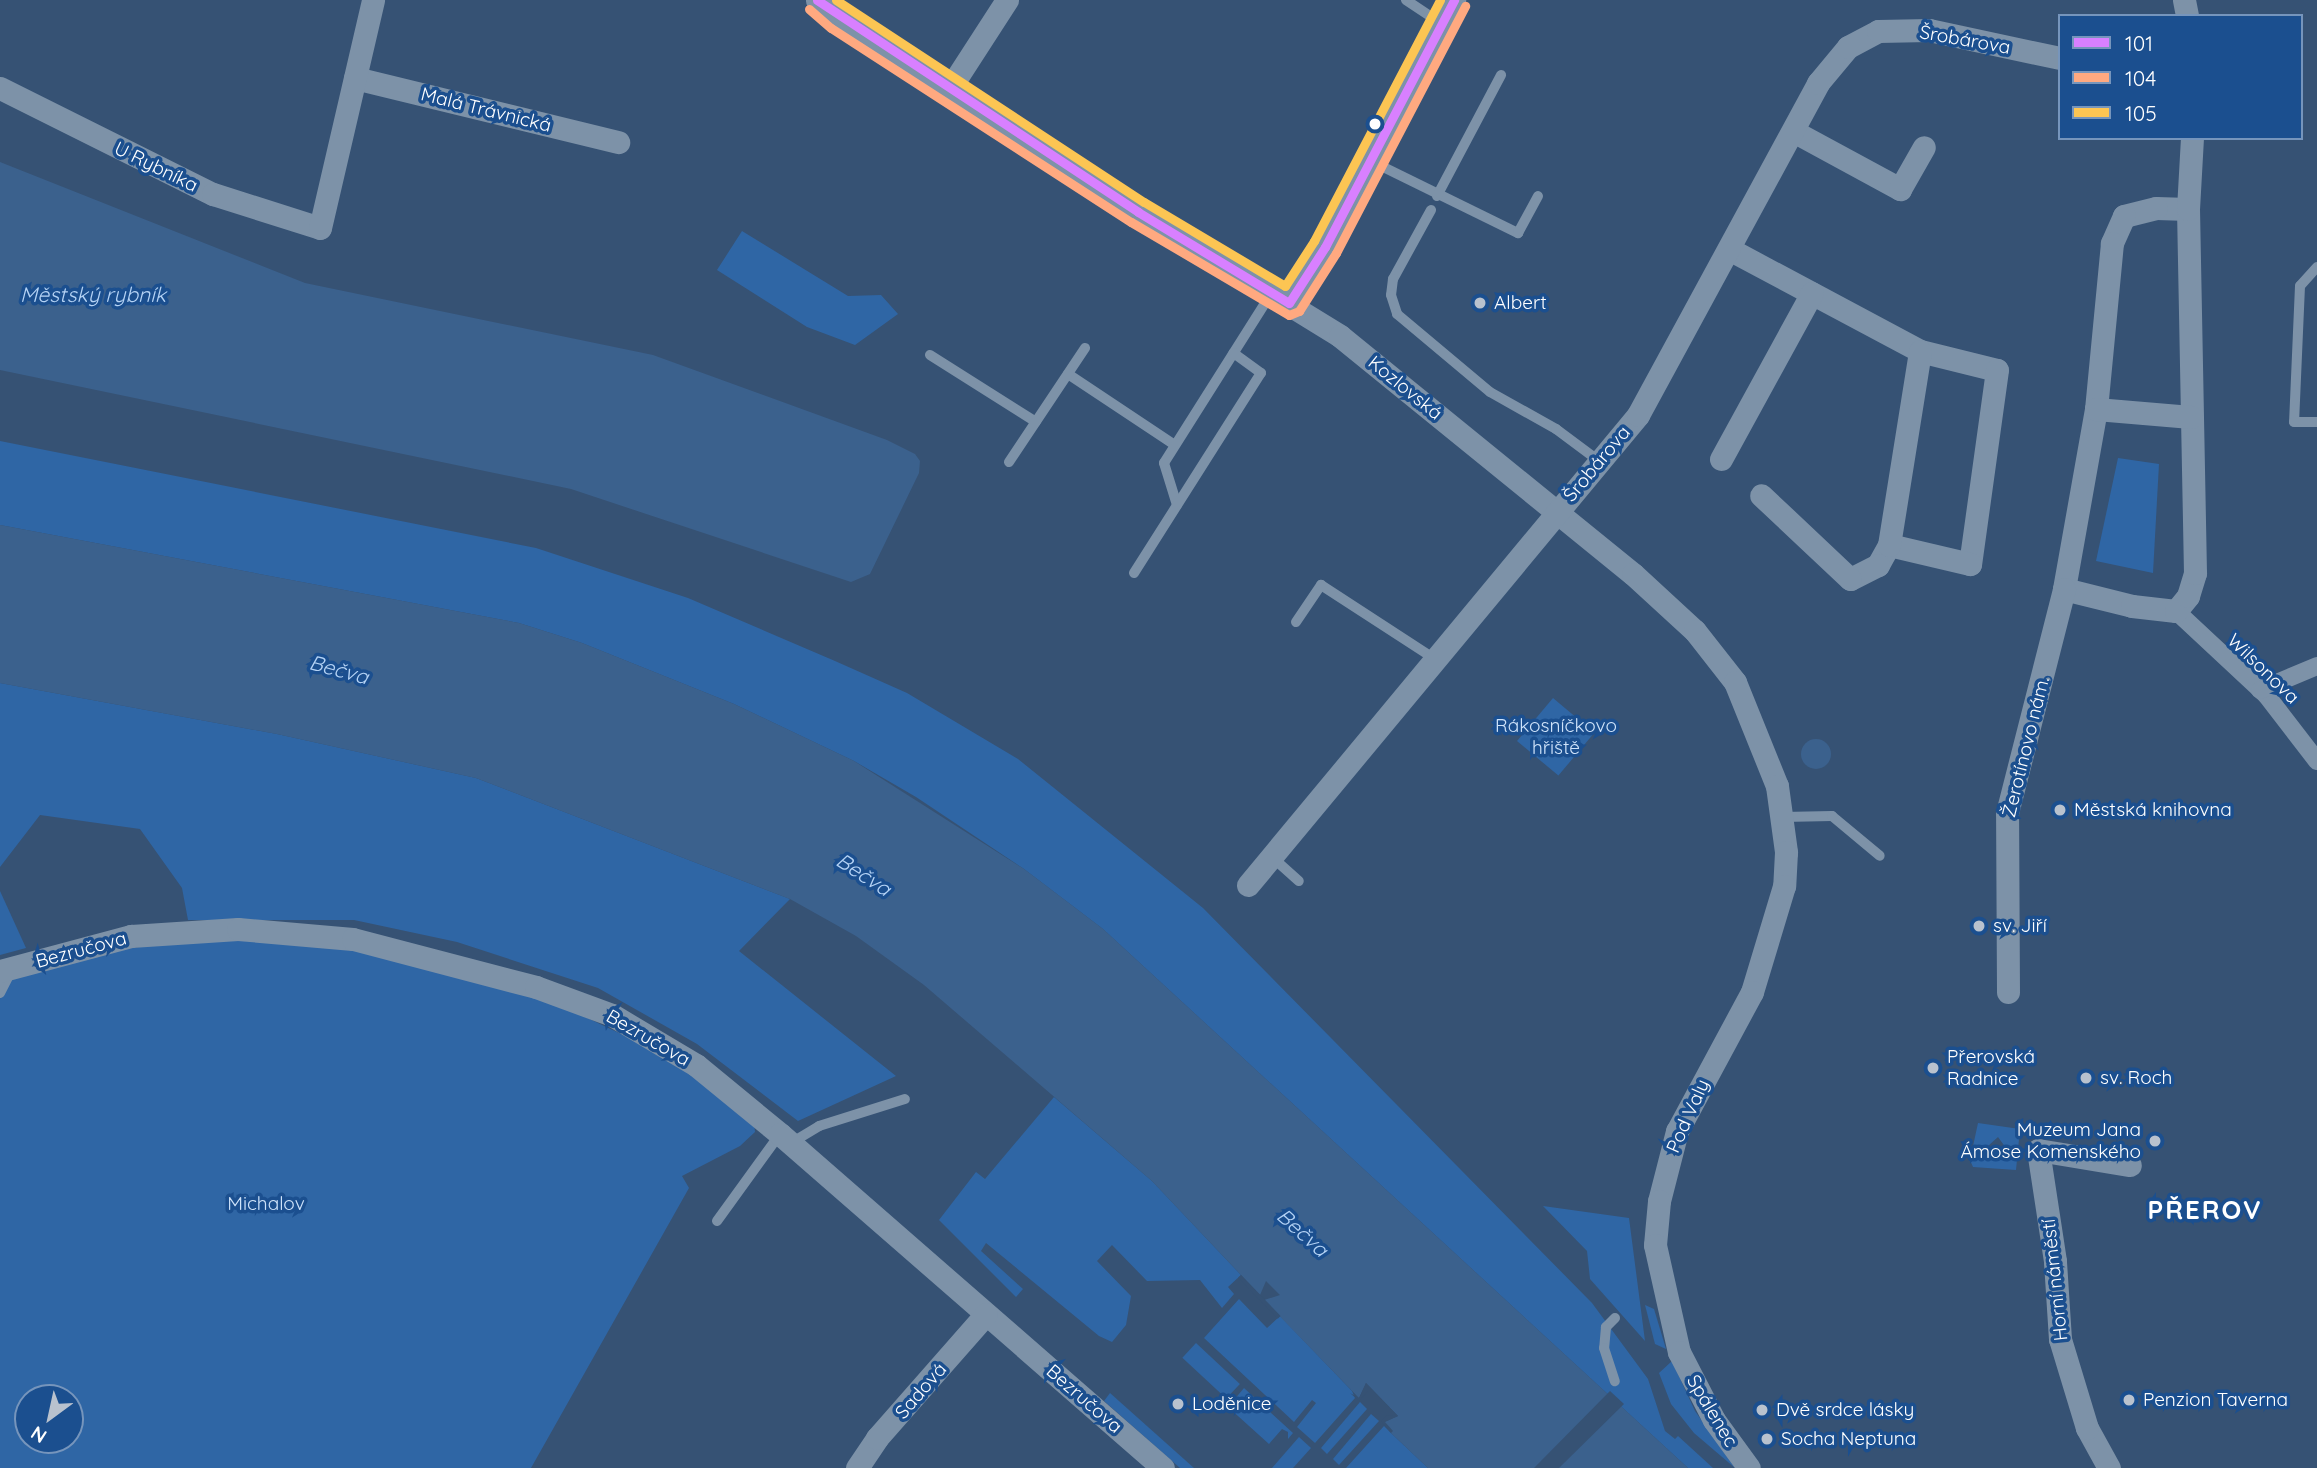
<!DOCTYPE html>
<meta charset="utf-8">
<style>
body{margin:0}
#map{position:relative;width:2317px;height:1468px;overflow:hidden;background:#365274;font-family:Quicksand,sans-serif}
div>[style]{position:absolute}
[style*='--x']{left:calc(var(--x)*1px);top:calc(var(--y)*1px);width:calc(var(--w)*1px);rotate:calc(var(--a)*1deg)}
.green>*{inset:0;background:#2f66a5;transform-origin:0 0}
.water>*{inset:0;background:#3b618d}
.round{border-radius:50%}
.pier>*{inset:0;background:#365274;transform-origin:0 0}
.service>*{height:10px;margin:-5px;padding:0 5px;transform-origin:5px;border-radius:5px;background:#7d92a8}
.pedestrian>*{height:18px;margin:-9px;padding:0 9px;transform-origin:9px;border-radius:9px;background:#7d92a8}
.minor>*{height:23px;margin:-11.5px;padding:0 11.5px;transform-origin:11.5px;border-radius:11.5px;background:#7d92a8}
.bus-1>*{height:9px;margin:-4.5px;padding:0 4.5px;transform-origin:4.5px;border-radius:4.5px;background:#d880ff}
.bus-2>*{height:9px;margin:-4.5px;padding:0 4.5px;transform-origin:4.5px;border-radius:4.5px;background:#ffa980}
.bus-3>*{height:9px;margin:-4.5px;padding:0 4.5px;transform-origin:4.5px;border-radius:4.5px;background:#fcc553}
.dots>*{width:19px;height:19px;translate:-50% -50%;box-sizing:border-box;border:4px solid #1b4f8f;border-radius:50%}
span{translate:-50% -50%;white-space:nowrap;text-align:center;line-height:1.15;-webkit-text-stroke:7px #1b4f8f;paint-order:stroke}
.street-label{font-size:19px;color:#fff}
.poi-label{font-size:19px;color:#fff}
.left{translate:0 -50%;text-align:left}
.right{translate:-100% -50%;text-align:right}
.park-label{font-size:19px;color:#cfe3fa}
.water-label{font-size:21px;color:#b5d3f5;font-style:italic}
.district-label{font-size:26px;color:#fff;font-weight:700;letter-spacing:2px}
.legend{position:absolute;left:2058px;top:14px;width:245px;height:126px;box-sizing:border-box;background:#1b4f8f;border:2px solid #7695bc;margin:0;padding:9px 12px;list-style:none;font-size:21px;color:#fff}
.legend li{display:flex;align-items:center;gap:14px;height:35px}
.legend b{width:35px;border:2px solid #7695bc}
.north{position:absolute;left:14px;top:1384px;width:70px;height:70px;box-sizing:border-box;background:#1b4f8f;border:2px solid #7695bc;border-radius:50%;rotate:213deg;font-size:19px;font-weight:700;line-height:28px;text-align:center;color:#fff}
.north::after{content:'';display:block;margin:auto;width:24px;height:32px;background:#b9c2ce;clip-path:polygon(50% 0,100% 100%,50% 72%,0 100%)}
</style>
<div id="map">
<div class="green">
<div style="clip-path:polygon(742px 231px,848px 296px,881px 295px,898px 314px,855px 345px,807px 327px,717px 270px)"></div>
<div style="clip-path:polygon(0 441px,536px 548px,688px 598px,835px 661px,907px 693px,1018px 759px,1203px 908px,1592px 1303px,1648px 1379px,1665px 1431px,1675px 1439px,1678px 1436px,1713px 1468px,1688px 1468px,1103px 929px,1024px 869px,916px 797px,854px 761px,734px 704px,582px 643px,519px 623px,0 525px)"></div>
<div style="clip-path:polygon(2118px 458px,2159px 464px,2153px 573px,2096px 561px)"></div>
<div style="clip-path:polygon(0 683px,277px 734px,476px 778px,790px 899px,739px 951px,896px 1076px,798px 1121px,697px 1044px,598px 988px,457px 942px,354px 920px,188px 920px,182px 888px,140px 829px,40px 815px,0 867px)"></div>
<div style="left:1553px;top:698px;width:54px;height:56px;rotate:40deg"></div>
<div style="clip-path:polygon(0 891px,26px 948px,0 955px)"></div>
<div style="clip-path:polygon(evenodd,209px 938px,315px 940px,535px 993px,663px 1054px,754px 1123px,755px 1132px,740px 1146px,682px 1176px,689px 1188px,531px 1468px,0 1468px,0 981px,109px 951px,209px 938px,28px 1398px,70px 1398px,70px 1440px,28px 1440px,28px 1398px)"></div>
<div style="clip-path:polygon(1054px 1097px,1152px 1181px,1241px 1275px,1228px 1287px,1234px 1294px,1222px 1308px,1200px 1280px,1147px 1281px,1112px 1245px,1097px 1261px,1131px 1296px,1126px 1325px,1112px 1342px,1099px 1336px,986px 1243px,981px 1251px,1023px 1289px,1016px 1297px,939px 1220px,976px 1172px,985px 1179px)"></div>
<div style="clip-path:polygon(evenodd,1978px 1123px,2020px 1129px,2016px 1170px,1973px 1167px,1970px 1160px,1978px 1123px,1998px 1137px,2006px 1148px,1998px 1155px,1988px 1146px,1998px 1137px)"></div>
<div style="clip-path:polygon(1543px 1206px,1629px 1218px,1645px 1341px,1590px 1279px,1587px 1251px)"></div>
<div style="clip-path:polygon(1239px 1299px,1267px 1328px,1280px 1316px,1352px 1391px,1355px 1398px,1315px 1443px,1297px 1427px,1316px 1403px,1312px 1400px,1294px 1422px,1204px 1338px)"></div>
<div style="clip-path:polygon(1645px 1305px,1654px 1309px,1666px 1349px,1655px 1344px)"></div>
<div style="left:1196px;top:1343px;width:60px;height:20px;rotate:43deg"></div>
<div style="clip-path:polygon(1672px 1361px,1695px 1411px,1735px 1468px,1694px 1433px,1671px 1404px,1659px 1373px)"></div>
<div style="clip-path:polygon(1244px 1388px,1293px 1433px,1288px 1439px,1288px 1432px,1282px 1429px,1269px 1444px,1228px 1407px)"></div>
<div style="clip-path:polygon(1110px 1393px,1194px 1468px,1180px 1468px,1104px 1401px)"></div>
<div style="clip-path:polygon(1360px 1402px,1367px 1409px,1327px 1454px,1321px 1448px)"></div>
<div style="clip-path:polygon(1371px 1414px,1379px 1421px,1339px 1465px,1333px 1459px)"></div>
<div style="clip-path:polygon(1384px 1426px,1391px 1433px,1428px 1468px,1346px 1468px)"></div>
<div style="clip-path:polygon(1299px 1437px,1311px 1448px,1293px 1468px,1272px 1468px)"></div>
</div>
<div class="water">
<div style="clip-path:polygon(0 162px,305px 283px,653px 355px,887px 440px,915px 454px,920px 461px,919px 473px,870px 574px,851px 582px,571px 489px,0 370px)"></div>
<div style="clip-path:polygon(0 525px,519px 623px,582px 643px,734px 704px,854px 761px,1024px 869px,1103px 929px,1688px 1468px,1428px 1468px,1391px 1433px,1384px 1422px,1398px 1416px,1366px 1383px,1359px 1398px,1264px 1300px,1280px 1295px,1266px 1281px,1260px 1295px,1152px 1181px,924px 985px,856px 936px,790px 899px,476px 778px,277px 734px,0 683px)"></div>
<div class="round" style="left:1801px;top:739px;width:30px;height:30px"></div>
</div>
<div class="pier">
<div style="left:1241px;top:1275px;width:57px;height:4px;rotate:46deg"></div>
<div style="clip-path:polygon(1366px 1383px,1398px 1416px,1385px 1422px,1393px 1431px,1391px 1433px,1381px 1421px,1387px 1415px,1393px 1416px,1368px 1391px,1359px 1401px,1350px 1393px,1359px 1398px)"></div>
<div style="clip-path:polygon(1610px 1391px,1624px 1404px,1559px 1468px,1534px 1468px)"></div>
</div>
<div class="service">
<div style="--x:1406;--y:0;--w:43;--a:33.7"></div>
<div style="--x:1371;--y:161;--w:164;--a:26.1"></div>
<div style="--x:1518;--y:233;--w:42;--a:-61.6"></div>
<div style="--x:1437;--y:196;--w:137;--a:-62.1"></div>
<div style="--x:1431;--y:210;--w:79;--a:118.8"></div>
<div style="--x:1393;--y:279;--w:16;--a:97"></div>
<div style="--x:1391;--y:295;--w:20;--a:72"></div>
<div style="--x:1397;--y:314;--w:121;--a:40"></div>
<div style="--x:1490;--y:392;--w:76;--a:29.3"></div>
<div style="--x:1556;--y:429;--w:54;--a:36.7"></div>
<div style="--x:2317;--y:267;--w:25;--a:132"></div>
<div style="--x:2300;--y:286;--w:136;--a:92.5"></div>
<div style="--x:2294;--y:422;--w:23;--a:0"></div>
<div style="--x:930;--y:355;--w:125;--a:32.3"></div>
<div style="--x:1068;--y:374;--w:128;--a:33.6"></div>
<div style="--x:1009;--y:462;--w:137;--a:-56.3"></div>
<div style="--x:1177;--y:505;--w:44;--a:-107.2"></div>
<div style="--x:1164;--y:463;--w:200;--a:-57.7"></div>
<div style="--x:1134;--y:573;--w:237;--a:-57.6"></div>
<div style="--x:1261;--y:373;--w:34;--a:-144"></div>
<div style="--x:1296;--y:622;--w:45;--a:-56"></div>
<div style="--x:1321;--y:585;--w:136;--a:33"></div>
<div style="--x:1783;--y:817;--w:49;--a:-1.2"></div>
<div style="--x:1832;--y:816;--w:62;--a:39.8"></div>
<div style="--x:1272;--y:857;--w:36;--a:42"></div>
<div style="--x:0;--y:993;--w:25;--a:-63"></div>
<div style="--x:791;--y:1143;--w:33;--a:-31"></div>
<div style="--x:819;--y:1126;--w:90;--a:-17.4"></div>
<div style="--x:717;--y:1221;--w:107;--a:-54.1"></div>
<div style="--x:1615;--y:1318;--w:13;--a:135"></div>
<div style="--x:1606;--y:1327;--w:21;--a:95"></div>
<div style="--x:1604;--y:1348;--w:35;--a:72"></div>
</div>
<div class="pedestrian">
<div style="--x:2176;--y:611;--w:125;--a:43"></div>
<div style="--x:2267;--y:696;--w:82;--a:52.4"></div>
<div style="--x:2260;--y:690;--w:62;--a:-22.8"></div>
</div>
<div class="minor">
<div style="--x:817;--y:0;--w:28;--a:41"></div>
<div style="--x:838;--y:18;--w:357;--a:32.9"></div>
<div style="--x:1138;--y:212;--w:237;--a:31.5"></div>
<div style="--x:1340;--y:336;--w:377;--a:39.1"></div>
<div style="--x:1633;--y:574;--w:84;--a:42.6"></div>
<div style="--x:1695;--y:631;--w:65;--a:51.9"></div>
<div style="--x:1735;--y:682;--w:112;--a:68"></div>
<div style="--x:1777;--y:786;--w:67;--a:82.2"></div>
<div style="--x:1786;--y:852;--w:34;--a:93"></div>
<div style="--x:1784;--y:886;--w:111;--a:106.8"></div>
<div style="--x:1752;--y:992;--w:158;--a:118.3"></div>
<div style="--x:1677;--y:1131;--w:72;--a:104.4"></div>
<div style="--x:1659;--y:1201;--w:44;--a:95.2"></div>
<div style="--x:1655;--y:1245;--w:110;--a:77.4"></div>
<div style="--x:1679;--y:1352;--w:76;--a:62.8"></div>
<div style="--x:1714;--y:1420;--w:59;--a:53.9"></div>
<div style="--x:2184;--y:0;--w:16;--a:79"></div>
<div style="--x:355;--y:78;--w:271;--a:13.7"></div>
<div style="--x:0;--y:88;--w:238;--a:26.5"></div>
<div style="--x:213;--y:194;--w:112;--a:17.6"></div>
<div style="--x:320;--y:228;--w:234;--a:-76.9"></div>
<div style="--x:950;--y:88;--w:105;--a:-57.1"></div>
<div style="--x:1793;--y:131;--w:122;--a:28.5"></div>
<div style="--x:1900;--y:189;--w:48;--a:-60.3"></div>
<div style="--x:2188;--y:209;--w:32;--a:-178"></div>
<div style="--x:2156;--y:208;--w:33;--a:166"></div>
<div style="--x:2124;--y:216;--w:30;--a:114"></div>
<div style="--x:2112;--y:243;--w:167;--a:95.5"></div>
<div style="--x:2096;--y:409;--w:183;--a:100.1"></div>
<div style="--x:2064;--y:589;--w:70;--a:14"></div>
<div style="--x:2132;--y:606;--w:44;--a:6.5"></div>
<div style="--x:2176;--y:611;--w:19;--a:-51"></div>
<div style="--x:2188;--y:596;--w:24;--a:-73"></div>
<div style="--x:2195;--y:573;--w:364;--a:-91.1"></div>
<div style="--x:2188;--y:209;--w:71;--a:-86.8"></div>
<div style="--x:1729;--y:249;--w:217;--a:28.1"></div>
<div style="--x:1920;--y:351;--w:79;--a:13.9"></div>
<div style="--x:1997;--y:370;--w:196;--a:97.9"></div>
<div style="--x:1970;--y:564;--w:83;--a:-166.8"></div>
<div style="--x:1889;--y:545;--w:23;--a:119"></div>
<div style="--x:1878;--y:565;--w:31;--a:153"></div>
<div style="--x:1850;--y:579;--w:122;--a:-136.7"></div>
<div style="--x:1289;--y:303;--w:67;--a:-57.3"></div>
<div style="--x:1325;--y:247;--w:279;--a:-62.4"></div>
<div style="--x:2096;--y:409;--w:95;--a:4.8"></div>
<div style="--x:1721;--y:459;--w:189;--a:-61.3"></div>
<div style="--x:1889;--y:545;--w:196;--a:-80.9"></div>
<div style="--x:1248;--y:885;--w:611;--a:-50.31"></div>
<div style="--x:1638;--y:415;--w:378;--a:-61.5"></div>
<div style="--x:1818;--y:83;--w:47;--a:-50.2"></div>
<div style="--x:1848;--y:47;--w:34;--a:-28"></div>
<div style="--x:1878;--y:31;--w:51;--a:-1.1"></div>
<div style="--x:1929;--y:30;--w:134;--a:12.1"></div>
<div style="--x:0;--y:971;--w:136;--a:-15"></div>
<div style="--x:131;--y:936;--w:107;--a:-3.7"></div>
<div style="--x:238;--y:929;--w:115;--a:5"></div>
<div style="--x:353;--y:939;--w:189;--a:14.7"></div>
<div style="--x:536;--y:987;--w:81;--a:20.2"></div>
<div style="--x:612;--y:1015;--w:98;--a:30.8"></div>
<div style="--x:696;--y:1065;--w:109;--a:39.4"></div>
<div style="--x:780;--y:1134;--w:508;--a:41.09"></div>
<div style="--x:2008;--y:992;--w:179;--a:-90.3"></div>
<div style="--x:2007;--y:813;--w:231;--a:-75.7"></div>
<div style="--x:857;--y:1468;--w:36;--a:-56"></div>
<div style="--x:877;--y:1438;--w:165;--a:-48.7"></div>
<div style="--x:2109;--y:1468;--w:46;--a:-118.8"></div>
<div style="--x:2087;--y:1428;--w:93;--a:-106.9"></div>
<div style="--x:2060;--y:1339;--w:78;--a:-93.7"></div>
<div style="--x:2055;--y:1261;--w:112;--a:-98.7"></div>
<div style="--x:2038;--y:1150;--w:93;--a:9.3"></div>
</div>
<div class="bus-1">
<div style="--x:817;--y:0;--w:385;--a:33.4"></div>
<div style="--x:1138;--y:212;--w:176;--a:31.1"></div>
<div style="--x:1289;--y:303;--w:67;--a:-57.3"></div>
<div style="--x:1325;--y:247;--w:279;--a:-62.4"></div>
</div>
<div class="bus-2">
<div style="--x:809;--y:9;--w:29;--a:41"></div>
<div style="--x:831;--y:28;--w:357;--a:32.9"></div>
<div style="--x:1131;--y:222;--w:183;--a:30.5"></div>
<div style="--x:1289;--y:315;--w:11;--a:-22"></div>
<div style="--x:1299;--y:311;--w:69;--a:-57.5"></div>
<div style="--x:1336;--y:253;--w:279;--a:-62.4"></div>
</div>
<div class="bus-3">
<div style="--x:836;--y:0;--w:368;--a:33.3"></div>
<div style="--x:1144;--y:202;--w:164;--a:30.8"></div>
<div style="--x:1285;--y:286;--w:54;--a:-57.2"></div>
<div style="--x:1314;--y:241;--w:272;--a:-62.4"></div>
</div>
<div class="dots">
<div style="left:1375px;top:124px;background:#fff"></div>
<div style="left:1480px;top:303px;background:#b9c2ce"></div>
<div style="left:2060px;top:810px;background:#b9c2ce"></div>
<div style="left:1979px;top:926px;background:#b9c2ce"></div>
<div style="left:1933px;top:1068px;background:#b9c2ce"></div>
<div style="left:2086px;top:1078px;background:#b9c2ce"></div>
<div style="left:2155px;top:1141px;background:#b9c2ce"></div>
<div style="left:2129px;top:1400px;background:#b9c2ce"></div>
<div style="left:1178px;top:1404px;background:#b9c2ce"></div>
<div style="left:1762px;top:1410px;background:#b9c2ce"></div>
<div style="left:1767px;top:1439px;background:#b9c2ce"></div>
</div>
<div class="street-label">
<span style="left:1965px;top:40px;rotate:10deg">Šrobárova</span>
<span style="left:486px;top:110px;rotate:14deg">Malá Trávnická</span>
<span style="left:156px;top:167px;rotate:26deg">U Rybníka</span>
<span style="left:1405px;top:388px;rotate:39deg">Kozlovská</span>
<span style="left:1597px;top:464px;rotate:-50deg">Šrobárova</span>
<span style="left:2263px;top:669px;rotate:44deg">Wilsonova</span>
<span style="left:2026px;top:747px;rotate:-76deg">Žerotínovo nám.</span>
<span style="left:81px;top:950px;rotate:-15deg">Bezručova</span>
<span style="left:648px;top:1038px;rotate:30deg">Bezručova</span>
<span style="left:1688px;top:1116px;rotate:-66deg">Pod Valy</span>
<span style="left:2055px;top:1280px;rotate:-96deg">Horní náměstí</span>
<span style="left:921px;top:1391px;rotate:-49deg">Sadová</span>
<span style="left:1084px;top:1399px;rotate:41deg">Bezručova</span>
<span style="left:1712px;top:1411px;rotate:59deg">Spálenec</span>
</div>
<div class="poi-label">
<span class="left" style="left:1494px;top:303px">Albert</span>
<span class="left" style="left:2074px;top:810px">Městská knihovna</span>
<span class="left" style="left:1993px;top:926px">sv. Jiří</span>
<span class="left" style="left:1947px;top:1068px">Přerovská<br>Radnice</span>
<span class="left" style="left:2100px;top:1078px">sv. Roch</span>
<span class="right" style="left:2141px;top:1141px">Muzeum Jana<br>Ámose Komenského</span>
<span class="left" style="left:2143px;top:1400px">Penzion Taverna</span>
<span class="left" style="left:1192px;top:1404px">Loděnice</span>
<span class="left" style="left:1776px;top:1410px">Dvě srdce lásky</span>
<span class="left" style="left:1781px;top:1439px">Socha Neptuna</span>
</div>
<div class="park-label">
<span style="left:1556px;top:737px">Rákosníčkovo<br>hřiště</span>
<span style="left:266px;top:1204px">Michalov</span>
</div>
<div class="water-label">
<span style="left:93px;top:294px">Městský rybník</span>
<span style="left:339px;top:669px;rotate:15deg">Bečva</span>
<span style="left:864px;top:874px;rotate:33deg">Bečva</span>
<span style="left:1303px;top:1232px;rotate:42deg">Bečva</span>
</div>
<div class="district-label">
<span style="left:2205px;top:1210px">PŘEROV</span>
</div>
<ul class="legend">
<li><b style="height:9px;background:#d880ff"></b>101</li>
<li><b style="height:9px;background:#ffa980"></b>104</li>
<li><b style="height:9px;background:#fcc553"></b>105</li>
</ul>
<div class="north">N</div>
</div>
